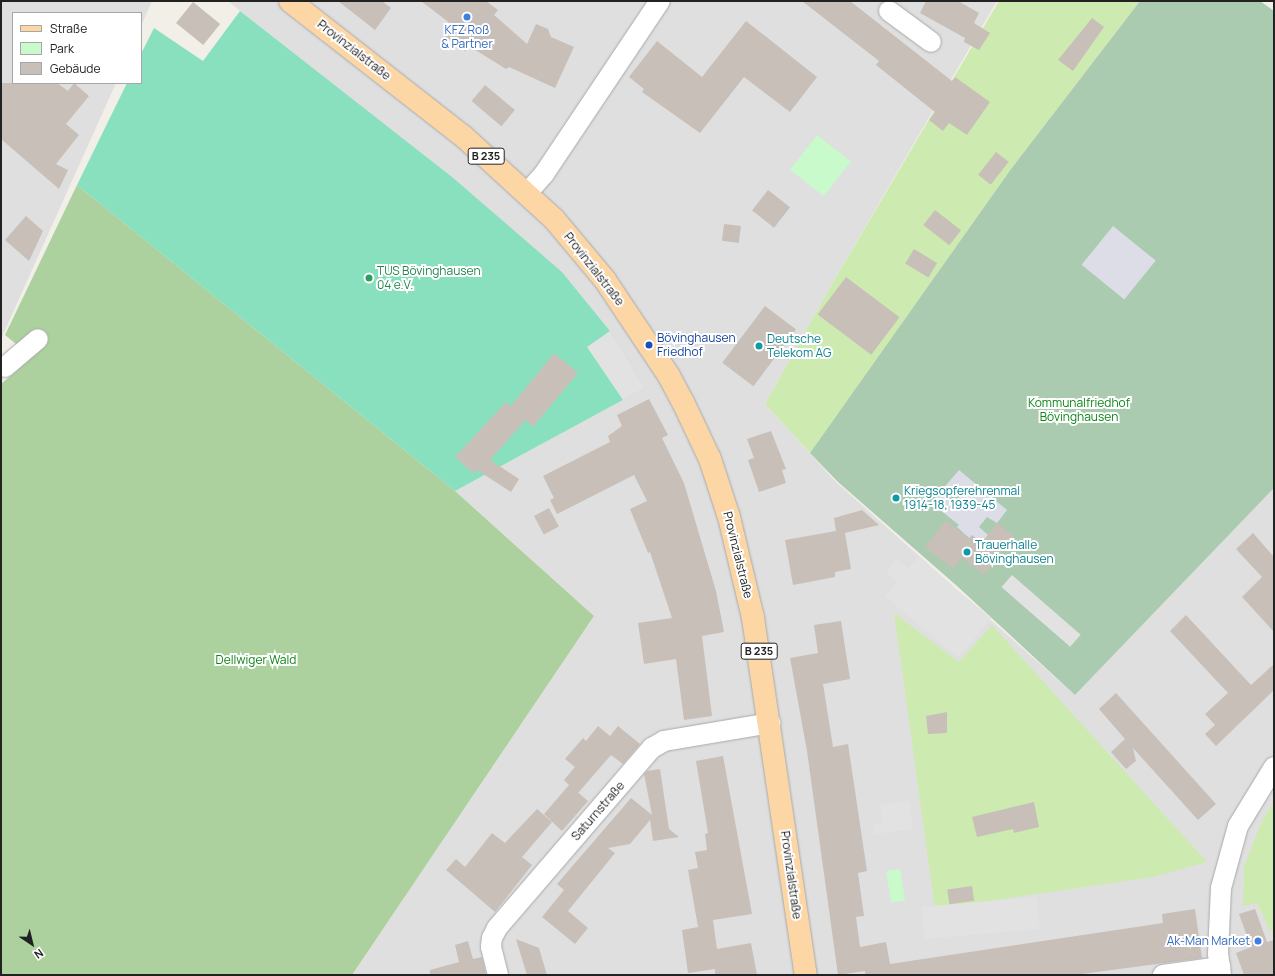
<!DOCTYPE html>
<meta charset="utf-8">
<style>
body{margin:0}
#map{position:relative;width:1275px;height:976px;overflow:hidden;background:#f2efe9;font-family:Manrope,sans-serif}
div>[style]{position:absolute}
[style*='--x']{left:calc(var(--x)*1px);top:calc(var(--y)*1px);width:calc(var(--w)*1px);rotate:calc(var(--a)*1deg)}
.residential>*{inset:0;background:#e0dfdf}
.grass>*{inset:0;background:#cdebb0}
.forest>*{inset:0;background:#add19e}
.cemetery>*{inset:0;background:#aacbaf}
.park>*{inset:0;background:#c8facc;transform-origin:0 0}
.pitch>*{inset:0;background:#88e0be}
.parking>*{inset:0;background:#e2e2e2;transform-origin:0 0}
.plaza>*{inset:0;background:#dddde8;transform-origin:0 0}
.building>*{inset:0;background:#c7bfb8;transform-origin:0 0}
.roads{filter:drop-shadow(0 0 1px #a9a9a9) drop-shadow(0 0 1px #a9a9a9)}
.minor>*{height:20px;margin:-10px;padding:0 10px;transform-origin:10px;border-radius:10px;background:#fff}
.primary>*{height:22px;margin:-11px;padding:0 11px;transform-origin:11px;border-radius:11px;background:#fcd6a4}
.dots>*{width:11px;height:11px;translate:-50% -50%;box-sizing:border-box;border:2px solid #fff;border-radius:50%}
span{translate:-50% -50%;white-space:nowrap;text-align:center;line-height:1.15;-webkit-text-stroke:4px #fff;paint-order:stroke}
.shield-label span{padding:1px 3px;background:#fff;border:1px solid;border-radius:3px;-webkit-text-stroke-width:0}
.shield-label{font-size:11px;color:#222;font-weight:700}
.shop-label{font-size:12px;color:#366cbe}
.right{translate:-100% -50%;text-align:right}
.street-label{font-size:12px;color:#222}
.leisure-label{font-size:12px;color:#27864d}
.left{translate:0 -50%;text-align:left}
.transit-label{font-size:12px;color:#164399}
.culture-label{font-size:12px;color:#0d838f}
.park-label{font-size:12px;color:#0c8416}
.frame{position:absolute;inset:0;border:2px solid #222;pointer-events:none}
.legend{position:absolute;left:12px;top:12px;width:130px;height:72px;box-sizing:border-box;background:#fff;border:1px solid #a7a7a7;margin:0;padding:5px 7px;list-style:none;font-size:12px;color:#222}
.legend li{display:flex;align-items:center;gap:8px;height:20px}
.legend b{width:20px;border:1px solid #a7a7a7}
.north{position:absolute;left:12px;top:924px;width:40px;height:40px;-webkit-text-stroke:3px #fff;paint-order:stroke;rotate:145deg;font-size:11px;font-weight:700;line-height:16px;text-align:center;color:#222}
.north::after{content:'';display:block;margin:auto;width:14px;height:18px;background:#222;clip-path:polygon(50% 0,100% 100%,50% 72%,0 100%)}
</style>
<div id="map">
<div class="residential">
<div style="clip-path:polygon(1px 1px,152px 1px,141px 26px,141px 13px,13px 13px,13px 83px,116px 83px,1px 339px)"></div>
<div style="clip-path:polygon(228px 1px,997px 1px,833px 282px,765px 404px,836px 482px,1075px 695px,1274px 488px,1274px 975px,352px 975px,594px 616px,455px 491px,645px 388px,610px 331px,562px 272px)"></div>
</div>
<div class="grass">
<div style="clip-path:polygon(999px 1px,1140px 1px,1011px 169px,810px 453px,765px 404px,833px 282px)"></div>
<div style="clip-path:polygon(894px 613px,959px 662px,992px 625px,1207px 862px,1153px 877px,935px 909px)"></div>
<div style="clip-path:polygon(1274px 801px,1274px 931px,1270px 931px,1257px 903px,1243px 906px,1244px 866px,1263px 819px)"></div>
</div>
<div class="forest">
<div style="clip-path:polygon(77px 185px,455px 491px,594px 616px,352px 975px,1px 975px,1px 384px,32px 357px,5px 335px)"></div>
</div>
<div class="cemetery">
<div style="clip-path:polygon(1140px 1px,1260px 1px,1274px 11px,1274px 488px,1075px 695px,957px 586px,838px 482px,810px 453px,1011px 169px)"></div>
</div>
<div class="park">
<div style="left:817px;top:135px;width:43px;height:44px;rotate:38deg"></div>
<div style="left:900px;top:869px;width:32px;height:14px;rotate:81deg"></div>
</div>
<div class="pitch">
<div style="clip-path:polygon(240px 11px,452px 177px,562px 272px,610px 331px,645px 388px,455px 491px,77px 185px,127px 83px,141px 83px,141px 54px,154px 28px,203px 61px)"></div>
</div>
<div class="parking">
<div style="clip-path:polygon(610px 331px,645px 388px,623px 400px,587px 347px)"></div>
<div style="clip-path:polygon(918px 557px,991px 618px,958px 658px,885px 596px,897px 582px,886px 572px,897px 559px,908px 568px)"></div>
<div style="left:1012px;top:575px;width:91px;height:16px;rotate:41deg"></div>
<div style="clip-path:polygon(909px 801px,913px 829px,874px 834px,873px 824px,882px 823px,880px 805px)"></div>
<div style="left:1037px;top:897px;width:32px;height:116px;rotate:85deg"></div>
</div>
<div class="plaza">
<div style="left:1113px;top:226px;width:55px;height:50px;rotate:39deg"></div>
<div style="clip-path:polygon(evenodd,959px 470px,1007px 510px,997px 523px,987px 517px,979px 527px,988px 535px,981px 543px,969px 538px,957px 527px,959px 525px,935px 506px,929px 505px,959px 470px,952px 486px,962px 493px,955px 503px,945px 495px,952px 486px)"></div>
</div>
<div class="building">
<div style="clip-path:polygon(338px 1px,382px 1px,391px 8px,375px 30px)"></div>
<div style="clip-path:polygon(421px 1px,486px 1px,498px 10px,494px 15px,527px 44px,536px 24px,548px 29px,551px 37px,574px 47px,555px 88px,509px 67px,506px 69px,469px 46px,465px 51px,443px 35px,451px 24px)"></div>
<div style="clip-path:polygon(802px 1px,850px 1px,952px 81px,955px 77px,990px 102px,967px 135px,949px 123px,943px 131px,929px 120px,935px 112px,876px 65px,879px 61px)"></div>
<div style="clip-path:polygon(926px 1px,958px 1px,979px 13px,974px 23px,990px 33px,979px 50px,964px 42px,965px 38px,920px 13px)"></div>
<div style="left:193px;top:2px;width:35px;height:27px;rotate:39deg"></div>
<div style="clip-path:polygon(1092px 18px,1104px 27px,1073px 71px,1058px 60px)"></div>
<div style="clip-path:polygon(746px 21px,817px 77px,790px 112px,744px 77px,700px 133px,642px 92px,644px 89px,629px 77px,657px 41px,702px 77px)"></div>
<div style="clip-path:polygon(1px 83px,57px 83px,68px 91px,74px 83px,89px 96px,66px 124px,79px 135px,56px 164px,68px 170px,59px 189px,1px 139px)"></div>
<div style="left:485px;top:85px;width:39px;height:21px;rotate:40deg"></div>
<div style="left:996px;top:152px;width:16px;height:29px;rotate:38deg"></div>
<div style="left:768px;top:190px;width:28px;height:26px;rotate:38deg"></div>
<div style="left:935px;top:210px;width:33px;height:19px;rotate:38deg"></div>
<div style="clip-path:polygon(26px 216px,43px 231px,29px 261px,5px 240px)"></div>
<div style="left:724px;top:224px;width:17px;height:17px;rotate:7deg"></div>
<div style="left:914px;top:249px;width:27px;height:17px;rotate:31deg"></div>
<div style="left:846px;top:277px;width:67px;height:47px;rotate:37deg"></div>
<div style="left:765px;top:306px;width:39px;height:71px;rotate:37deg"></div>
<div style="clip-path:polygon(554px 353px,578px 373px,533px 427px,526px 420px,490px 460px,519px 479px,511px 492px,477px 470px,474px 474px,455px 457px,506px 402px,511px 406px)"></div>
<div style="clip-path:polygon(649px 399px,668px 435px,662px 438px,684px 483px,716px 591px,724px 632px,702px 636px,712px 716px,684px 720px,676px 659px,644px 664px,638px 623px,672px 618px,650px 552px,648px 553px,630px 509px,647px 501px,634px 475px,557px 514px,550px 500px,554px 498px,543px 476px,610px 442px,608px 436px,622px 426px,617px 415px)"></div>
<div style="clip-path:polygon(771px 431px,786px 469px,782px 470px,786px 483px,759px 492px,748px 460px,754px 458px,747px 439px)"></div>
<div style="left:549px;top:508px;width:21px;height:17px;rotate:62deg"></div>
<div style="clip-path:polygon(862px 510px,879px 525px,845px 533px,851px 569px,835px 572px,835px 577px,793px 585px,785px 540px,836px 531px,834px 518px)"></div>
<div style="clip-path:polygon(946px 520px,969px 538px,972px 535px,982px 543px,997px 523px,1014px 536px,984px 575px,962px 558px,953px 569px,925px 547px)"></div>
<div style="clip-path:polygon(1253px 533px,1274px 557px,1274px 632px,1242px 597px,1262px 577px,1236px 549px)"></div>
<div style="clip-path:polygon(1186px 615px,1251px 685px,1274px 664px,1274px 690px,1216px 746px,1205px 734px,1215px 725px,1205px 714px,1228px 693px,1170px 631px)"></div>
<div style="clip-path:polygon(841px 621px,850px 679px,823px 684px,833px 747px,848px 744px,867px 871px,858px 873px,864px 916px,856px 917px,860px 947px,886px 942px,890px 964px,1163px 923px,1162px 914px,1195px 909px,1202px 958px,1074px 975px,865px 975px,865px 971px,838px 975px,807px 751px,790px 658px,818px 653px,814px 625px)"></div>
<div style="clip-path:polygon(1116px 693px,1216px 804px,1198px 820px,1133px 748px,1136px 761px,1126px 769px,1111px 752px,1125px 739px,1099px 709px)"></div>
<div style="clip-path:polygon(947px 712px,947px 733px,928px 734px,926px 716px)"></div>
<div style="clip-path:polygon(598px 726px,610px 736px,618px 726px,640px 744px,623px 764px,611px 755px,578px 793px,576px 791px,588px 801px,562px 831px,544px 814px,569px 785px,564px 780px,575px 767px,565px 759px,583px 738px,586px 741px)"></div>
<div style="clip-path:polygon(723px 756px,752px 914px,713px 920px,717px 949px,751px 943px,757px 975px,715px 975px,715px 969px,688px 973px,682px 930px,698px 927px,688px 870px,698px 868px,695px 852px,707px 850px,705px 834px,708px 833px,696px 761px)"></div>
<div style="clip-path:polygon(660px 769px,669px 829px,679px 837px,653px 841px,650px 820px,630px 844px,608px 848px,615px 853px,568px 911px,588px 928px,575px 944px,542px 917px,564px 890px,557px 884px,631px 798px,652px 815px,644px 774px,647px 771px)"></div>
<div style="clip-path:polygon(1034px 802px,1039px 827px,1014px 833px,1013px 829px,977px 837px,972px 817px)"></div>
<div style="clip-path:polygon(537px 809px,552px 822px,522px 857px,532px 865px,495px 912px,446px 870px,456px 859px,465px 867px,492px 833px,505px 843px)"></div>
<div style="left:972px;top:886px;width:15px;height:25px;rotate:82deg"></div>
<div style="clip-path:polygon(1255px 909px,1267px 942px,1274px 940px,1274px 975px,1244px 975px,1236px 953px,1251px 947px,1239px 914px)"></div>
<div style="clip-path:polygon(516px 939px,539px 948px,547px 975px,527px 975px)"></div>
<div style="clip-path:polygon(468px 941px,473px 959px,482px 957px,486px 975px,430px 975px,430px 970px,459px 962px,455px 945px)"></div>
</div>
<div class="roads">
<div class="minor">
<div style="--x:889;--y:11;--w:52;--a:36.4"></div>
<div style="--x:527;--y:193;--w:25;--a:-48"></div>
<div style="--x:544;--y:174;--w:208;--a:-56.2"></div>
<div style="--x:5;--y:367;--w:43;--a:-40.3"></div>
<div style="--x:498;--y:975;--w:29;--a:-104"></div>
<div style="--x:491;--y:947;--w:9;--a:-84"></div>
<div style="--x:492;--y:938;--w:11;--a:-63"></div>
<div style="--x:497;--y:928;--w:238;--a:-49.3"></div>
<div style="--x:652;--y:748;--w:14;--a:-30"></div>
<div style="--x:664;--y:741;--w:108;--a:-9.6"></div>
<div style="--x:1163;--y:975;--w:58;--a:-8"></div>
<div style="--x:1221;--y:975;--w:21;--a:-98"></div>
<div style="--x:1218;--y:954;--w:66;--a:-87.4"></div>
<div style="--x:1221;--y:888;--w:64;--a:-74.7"></div>
<div style="--x:1238;--y:826;--w:69;--a:-58.6"></div>
</div>
<div class="primary">
<div style="--x:290;--y:1;--w:219;--a:38"></div>
<div style="--x:463;--y:136;--w:123;--a:42.4"></div>
<div style="--x:554;--y:219;--w:80;--a:50.1"></div>
<div style="--x:605;--y:280;--w:115;--a:56.3"></div>
<div style="--x:669;--y:376;--w:30;--a:62"></div>
<div style="--x:683;--y:402;--w:63;--a:64.7"></div>
<div style="--x:710;--y:459;--w:61;--a:71.9"></div>
<div style="--x:729;--y:517;--w:104;--a:76.6"></div>
<div style="--x:753;--y:618;--w:361;--a:81.6"></div>
</div>
</div>
<div class="dots">
<div style="left:467px;top:17px;background:#3f7fe0"></div>
<div style="left:369px;top:278px;background:#2e9e5b"></div>
<div style="left:649px;top:345px;background:#1a4fb4"></div>
<div style="left:759px;top:346px;background:#0f9aa8"></div>
<div style="left:896px;top:498px;background:#0f9aa8"></div>
<div style="left:967px;top:552px;background:#0f9aa8"></div>
<div style="left:1258px;top:941px;background:#3f7fe0"></div>
</div>
<div class="shield-label">
<span style="left:486px;top:156px">B 235</span>
<span style="left:759px;top:651px">B 235</span>
</div>
<div class="shop-label">
<span style="left:467px;top:37px">KFZ Roß<br>&amp; Partner</span>
<span class="right" style="left:1250px;top:941px">Ak-Man Market</span>
</div>
<div class="street-label">
<span style="left:354px;top:50px;rotate:38deg">Provinzialstraße</span>
<span style="left:594px;top:269px;rotate:52deg">Provinzialstraße</span>
<span style="left:738px;top:555px;rotate:76deg">Provinzialstraße</span>
<span style="left:598px;top:811px;rotate:-49deg">Saturnstraße</span>
<span style="left:791px;top:875px;rotate:82deg">Provinzialstraße</span>
</div>
<div class="leisure-label">
<span class="left" style="left:377px;top:278px">TUS Bövinghausen<br>04 e.V.</span>
</div>
<div class="transit-label">
<span class="left" style="left:657px;top:345px">Bövinghausen<br>Friedhof</span>
</div>
<div class="culture-label">
<span class="left" style="left:767px;top:346px">Deutsche<br>Telekom AG</span>
<span class="left" style="left:904px;top:498px">Kriegsopferehrenmal<br>1914-18, 1939-45</span>
<span class="left" style="left:975px;top:552px">Trauerhalle<br>Bövinghausen</span>
</div>
<div class="park-label">
<span style="left:1079px;top:410px">Kommunalfriedhof<br>Bövinghausen</span>
<span style="left:256px;top:660px">Dellwiger Wald</span>
</div>
<div class="frame"></div>
<ul class="legend">
<li><b style="height:5px;background:#fcd6a4"></b>Straße</li>
<li><b style="height:11px;background:#c8facc"></b>Park</li>
<li><b style="height:11px;background:#c7bfb8"></b>Gebäude</li>
</ul>
<div class="north">N</div>
</div>
